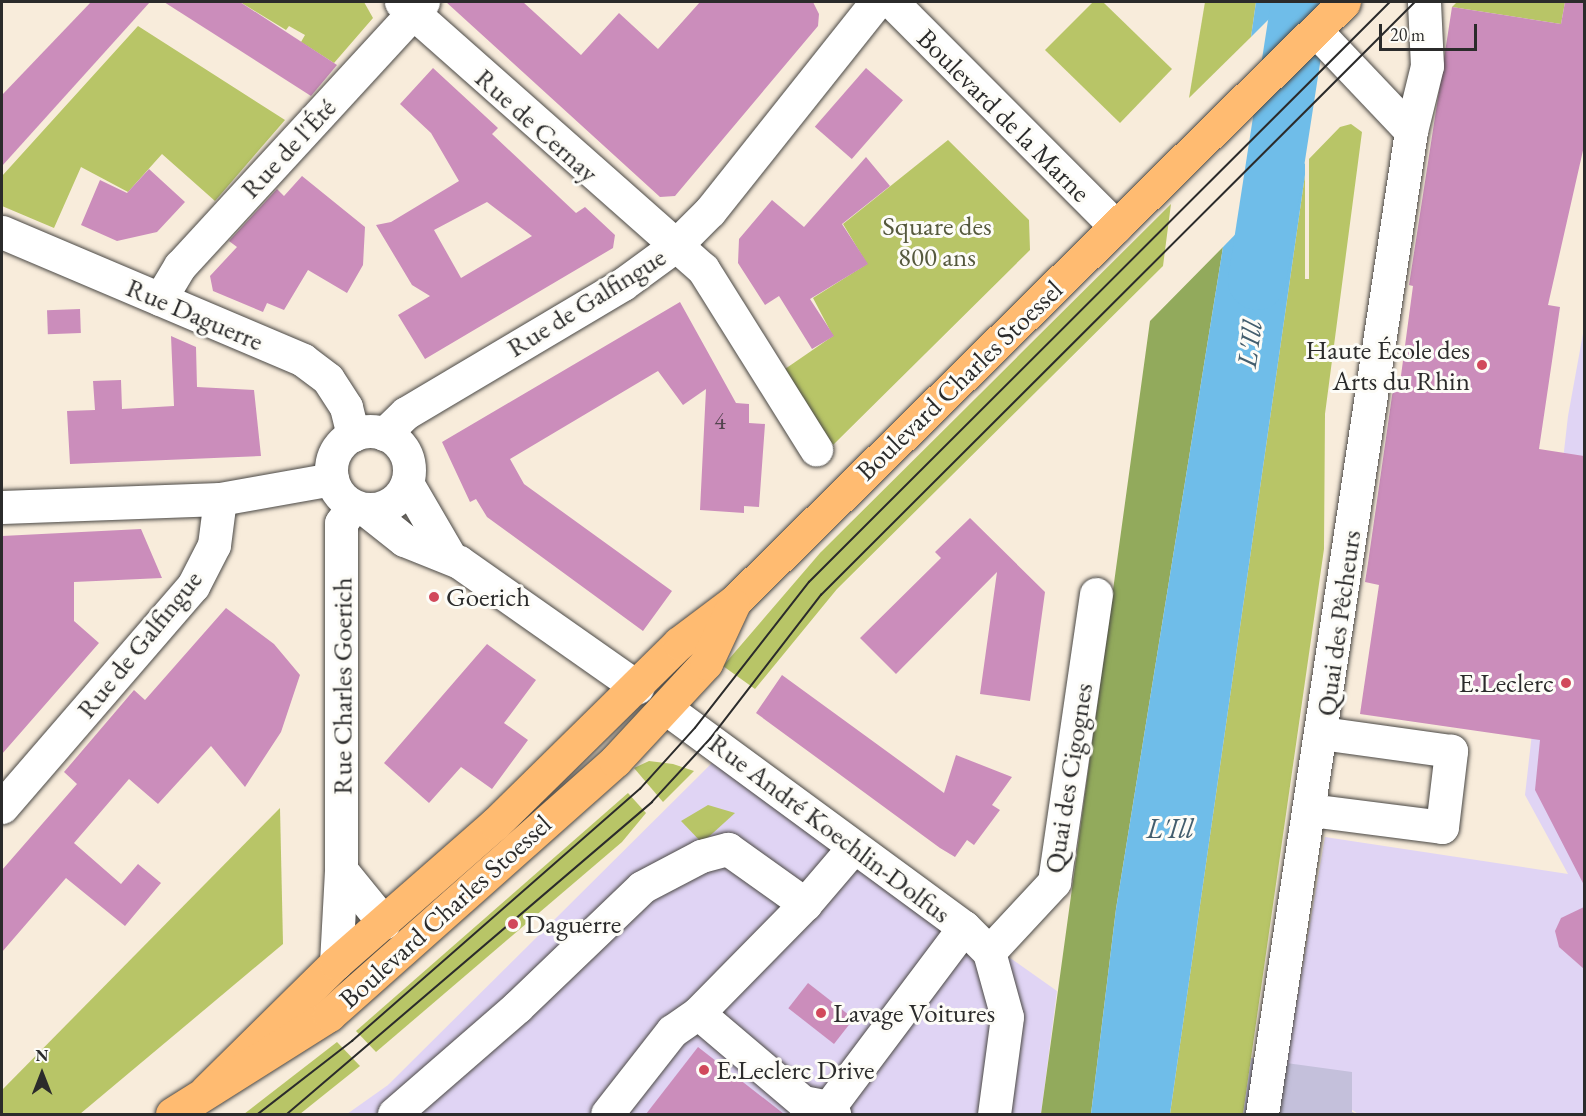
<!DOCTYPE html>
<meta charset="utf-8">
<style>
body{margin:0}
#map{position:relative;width:1586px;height:1116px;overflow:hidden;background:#f8ecdb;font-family:"EB Garamond",serif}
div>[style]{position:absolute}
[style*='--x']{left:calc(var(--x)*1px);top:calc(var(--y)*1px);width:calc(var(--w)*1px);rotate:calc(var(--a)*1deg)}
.built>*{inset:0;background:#e0d4f4}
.industrial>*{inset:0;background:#c4c0db}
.green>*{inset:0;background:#b8c567}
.forest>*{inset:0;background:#92aa5c}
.water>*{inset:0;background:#6fbde9}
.pier>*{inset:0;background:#f8ecdb;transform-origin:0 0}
.river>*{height:58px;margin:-29px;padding:0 29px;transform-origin:29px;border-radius:29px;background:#6fbde9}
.building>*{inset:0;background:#cb8dbb;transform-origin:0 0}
.roads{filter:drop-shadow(0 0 2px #4a4845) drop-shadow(0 0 2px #4a4845)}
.minor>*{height:33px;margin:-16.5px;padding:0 16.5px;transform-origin:16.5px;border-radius:16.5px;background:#fff}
.minor>.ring{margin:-16.5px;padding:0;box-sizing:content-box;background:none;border:33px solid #fff;border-radius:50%}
.major>*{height:33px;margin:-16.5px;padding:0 16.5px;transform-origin:16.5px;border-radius:16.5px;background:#ffbb71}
.tram>*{height:1.5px;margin:-0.75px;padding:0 0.75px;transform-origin:0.75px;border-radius:0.75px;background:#2b2b2b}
.dots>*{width:16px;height:16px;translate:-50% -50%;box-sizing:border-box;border:3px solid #fdfcf7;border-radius:50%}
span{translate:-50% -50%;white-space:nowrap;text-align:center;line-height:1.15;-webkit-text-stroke:6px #fdfcf7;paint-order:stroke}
.number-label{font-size:24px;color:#53444f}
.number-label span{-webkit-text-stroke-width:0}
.street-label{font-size:27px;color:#2b2b2b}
.park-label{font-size:27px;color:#55593d}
.poi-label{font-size:27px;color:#2b2b2b}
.right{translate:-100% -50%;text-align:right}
.left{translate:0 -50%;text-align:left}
.water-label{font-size:28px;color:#435e6e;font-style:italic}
.frame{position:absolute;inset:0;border:3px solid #2b2b2b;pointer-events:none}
.north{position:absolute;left:12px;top:1044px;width:60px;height:60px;-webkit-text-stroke:4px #fdfcf7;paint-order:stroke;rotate:0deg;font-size:16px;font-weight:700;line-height:24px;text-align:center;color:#2b2b2b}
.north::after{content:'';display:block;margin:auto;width:21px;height:27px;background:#2b2b2b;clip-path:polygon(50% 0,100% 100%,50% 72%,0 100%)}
.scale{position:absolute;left:1379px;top:24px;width:98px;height:27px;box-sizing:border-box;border:3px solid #2b2b2b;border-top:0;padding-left:8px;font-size:18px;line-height:21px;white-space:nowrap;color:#2b2b2b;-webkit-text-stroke:4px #fdfcf7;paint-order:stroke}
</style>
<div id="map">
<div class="built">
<div style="clip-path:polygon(1584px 328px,1584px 1114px,1358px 1114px,1286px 1063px,1325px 837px,1568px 874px,1525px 795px,1568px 416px)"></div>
<div style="clip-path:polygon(721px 754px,1057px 991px,1041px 1114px,347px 1114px,388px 1085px)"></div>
</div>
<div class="industrial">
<div style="clip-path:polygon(1251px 1058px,1352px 1072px,1352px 1112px,1358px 1114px,1243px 1114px)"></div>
</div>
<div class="green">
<div style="clip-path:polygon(240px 2px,364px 2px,373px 18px,334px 63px,301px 42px,305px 35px,289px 26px,286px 30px)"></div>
<div style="clip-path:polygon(1093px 2px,1103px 2px,1172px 69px,1120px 123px,1045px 50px)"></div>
<div style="clip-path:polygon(1205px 2px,1256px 2px,1251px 37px,1189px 98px)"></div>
<div style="clip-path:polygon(1457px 2px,1565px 2px,1561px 24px,1452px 7px)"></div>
<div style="clip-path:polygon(138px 26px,285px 120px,215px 201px,162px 154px,128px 192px,81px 167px,54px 228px,2px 206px,2px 176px)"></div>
<div style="clip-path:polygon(1351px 124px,1362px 132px,1325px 414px,1324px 549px,1243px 1114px,1170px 1114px,1307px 161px,1340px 127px)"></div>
<div style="clip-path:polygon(948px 140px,1029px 220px,1030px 250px,833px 445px,785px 369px,833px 336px,813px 298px,867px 264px,843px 224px)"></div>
<div style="clip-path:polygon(1171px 204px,1163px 266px,837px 589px,755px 689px,723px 666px,820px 553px)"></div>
<div style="clip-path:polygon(649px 761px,673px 764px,694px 771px,663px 802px,634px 768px)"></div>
<div style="clip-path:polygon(628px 793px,646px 813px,622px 842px,376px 1052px,356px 1031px)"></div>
<div style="clip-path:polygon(708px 805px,735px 813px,702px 843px,681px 821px)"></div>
<div style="clip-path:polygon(280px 808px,283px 944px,80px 1114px,2px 1114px,2px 1090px)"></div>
<div style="clip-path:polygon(337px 1042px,360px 1066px,300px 1114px,244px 1114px)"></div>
</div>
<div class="forest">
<div style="clip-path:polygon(1223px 247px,1116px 909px,1091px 1114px,1041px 1114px,1150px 321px)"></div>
</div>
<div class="water">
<div style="clip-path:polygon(1256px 2px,1286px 2px,1251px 37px)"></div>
<div style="clip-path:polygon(1307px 161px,1170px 1114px,1091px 1114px,1116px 909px,1223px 247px)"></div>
</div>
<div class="pier">
<div style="left:1305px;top:159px;width:4px;height:120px"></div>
</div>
<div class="river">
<div style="--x:1257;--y:281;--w:282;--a:-81.2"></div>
</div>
<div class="building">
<div style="clip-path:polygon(91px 2px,150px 2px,2px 166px,2px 95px)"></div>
<div style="clip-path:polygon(164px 2px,240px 2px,337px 65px,311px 96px)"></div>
<div style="clip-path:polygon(446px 2px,523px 2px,581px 55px,619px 13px,658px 49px,700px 2px,813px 2px,819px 14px,818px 26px,675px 196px,660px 197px)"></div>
<div style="clip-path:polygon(1565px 2px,1584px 2px,1584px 146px,1548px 305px,1560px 307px,1539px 449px,1584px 456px,1584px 885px,1535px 790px,1540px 740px,1360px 714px,1379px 585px,1365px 582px,1368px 563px,1394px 382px,1400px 383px,1413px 286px,1409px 285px,1452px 7px,1561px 24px)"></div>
<div style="clip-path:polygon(evenodd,433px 68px,498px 128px,492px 134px,576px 213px,585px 207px,615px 235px,613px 248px,425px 359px,398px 315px,430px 296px,412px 285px,376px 225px,391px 222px,459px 181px,431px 133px,400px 104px,433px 68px,487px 202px,532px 236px,461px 278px,434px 230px,487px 202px)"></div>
<div style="left:866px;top:68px;width:49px;height:78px;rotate:41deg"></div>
<div style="clip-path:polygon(866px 157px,890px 186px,842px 224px,868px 264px,810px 299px,834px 336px,812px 349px,779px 296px,765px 305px,738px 263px,739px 239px,772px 200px,804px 227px)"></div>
<div style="clip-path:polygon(149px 169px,185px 202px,157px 232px,117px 241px,81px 225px,100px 180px,127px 193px)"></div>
<div style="clip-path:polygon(302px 176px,365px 227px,363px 265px,347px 293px,308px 270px,284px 310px,267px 303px,263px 312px,213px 291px,210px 276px,237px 247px,229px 241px,277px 189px,284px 196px)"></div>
<div style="clip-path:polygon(680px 302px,736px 403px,749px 404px,749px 423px,765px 424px,759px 507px,744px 506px,744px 513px,700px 510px,706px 389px,683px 405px,658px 371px,510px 459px,524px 484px,672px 591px,643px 631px,487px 517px,476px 499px,470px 502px,442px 442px)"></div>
<div style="left:80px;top:309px;width:24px;height:33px;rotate:88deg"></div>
<div style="clip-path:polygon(171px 336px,196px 347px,197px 387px,254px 390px,261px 456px,70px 464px,67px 411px,95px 410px,93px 381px,121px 380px,122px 409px,174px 406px)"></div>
<div style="clip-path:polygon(970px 518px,1045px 592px,1030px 701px,980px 694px,997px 572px,896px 674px,860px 638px,941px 558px,935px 552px)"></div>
<div style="clip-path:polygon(141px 529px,162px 578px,74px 582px,74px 621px,99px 643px,2px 754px,2px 536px)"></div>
<div style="clip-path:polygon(226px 608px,274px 644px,300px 675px,281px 732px,245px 787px,211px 746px,158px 804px,129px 779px,74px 843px,121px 884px,138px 864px,161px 883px,125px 926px,66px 878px,2px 952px,2px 870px,77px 784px,64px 772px,134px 690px,145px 700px)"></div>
<div style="clip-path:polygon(487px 644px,536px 680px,504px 723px,528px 740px,492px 789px,461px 767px,429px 803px,384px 763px)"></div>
<div style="clip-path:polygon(782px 675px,944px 793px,956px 755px,1012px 777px,992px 805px,1000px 810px,974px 845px,967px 840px,955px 857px,940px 848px,756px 713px)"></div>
<div style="clip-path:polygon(1584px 907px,1584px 969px,1559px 947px,1555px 931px,1561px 918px)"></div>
<div style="left:808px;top:983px;width:58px;height:32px;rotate:38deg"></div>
<div style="clip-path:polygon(698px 1047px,784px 1114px,646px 1114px)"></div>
</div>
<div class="roads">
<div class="minor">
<div style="--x:401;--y:2;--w:403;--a:41.5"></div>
<div style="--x:703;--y:269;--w:213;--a:57.9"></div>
<div style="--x:892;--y:2;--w:317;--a:45.1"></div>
<div style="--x:1316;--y:31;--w:138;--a:46.5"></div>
<div style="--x:2;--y:232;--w:327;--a:23"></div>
<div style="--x:303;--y:360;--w:31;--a:37"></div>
<div style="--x:328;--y:379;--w:33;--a:57"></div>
<div style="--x:346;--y:407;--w:29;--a:76"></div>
<div style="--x:160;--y:299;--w:39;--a:-59"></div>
<div style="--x:180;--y:266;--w:359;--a:-47.4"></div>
<div class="ring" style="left:331px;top:431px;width:45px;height:45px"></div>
<div style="--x:384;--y:434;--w:30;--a:-44"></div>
<div style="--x:406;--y:413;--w:252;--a:-30.7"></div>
<div style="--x:623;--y:284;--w:64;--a:-36.2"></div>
<div style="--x:675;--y:246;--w:49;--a:-45"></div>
<div style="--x:710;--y:211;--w:267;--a:-51.5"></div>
<div style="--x:407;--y:483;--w:86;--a:59.8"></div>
<div style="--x:2;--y:507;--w:218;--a:-2.1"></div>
<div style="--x:220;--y:499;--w:114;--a:-10.1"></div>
<div style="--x:365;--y:509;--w:50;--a:38.5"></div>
<div style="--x:404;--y:540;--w:59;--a:21.8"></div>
<div style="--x:459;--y:562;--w:218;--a:35.1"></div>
<div style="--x:667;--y:709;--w:368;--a:36.3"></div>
<div style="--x:964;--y:927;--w:35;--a:45"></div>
<div style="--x:989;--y:952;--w:67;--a:74.5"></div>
<div style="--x:1007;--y:1017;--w:98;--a:97.6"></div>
<div style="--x:2;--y:807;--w:292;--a:-49.2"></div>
<div style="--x:193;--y:586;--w:46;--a:-62.9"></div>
<div style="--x:214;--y:545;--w:46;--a:-82.6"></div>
<div style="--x:1310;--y:810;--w:133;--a:7.3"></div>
<div style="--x:1442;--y:827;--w:77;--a:-83.2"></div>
<div style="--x:1451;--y:751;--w:130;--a:-172.1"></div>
<div style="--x:341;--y:870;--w:347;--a:-90"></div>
<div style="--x:341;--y:523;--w:21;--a:-55"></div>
<div style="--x:805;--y:904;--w:72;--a:-49.5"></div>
<div style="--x:989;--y:952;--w:96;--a:-47.1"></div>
<div style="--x:1054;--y:882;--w:291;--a:-81.7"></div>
<div style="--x:336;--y:963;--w:93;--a:-86.9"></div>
<div style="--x:341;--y:870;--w:68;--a:50.9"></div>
<div style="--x:698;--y:1013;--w:138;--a:40.3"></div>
<div style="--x:803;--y:1102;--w:26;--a:11"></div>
<div style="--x:829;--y:1107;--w:9;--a:54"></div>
<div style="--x:829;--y:1107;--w:225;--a:-53.1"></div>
<div style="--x:394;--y:1114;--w:163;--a:-41"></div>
<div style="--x:517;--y:1007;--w:173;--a:-43.8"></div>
<div style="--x:642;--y:887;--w:67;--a:-27.7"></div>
<div style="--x:701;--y:856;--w:28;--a:-15"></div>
<div style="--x:728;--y:849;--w:95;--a:35.5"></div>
<div style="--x:805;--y:904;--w:153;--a:134.5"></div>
<div style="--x:698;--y:1013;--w:32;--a:145"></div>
<div style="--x:672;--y:1031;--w:105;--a:128.1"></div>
<div style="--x:1262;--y:1114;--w:994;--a:-81.38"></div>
<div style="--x:1411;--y:131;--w:67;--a:-76.2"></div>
<div style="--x:1427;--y:66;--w:64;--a:-92.7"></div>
</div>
<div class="major">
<div style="--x:206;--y:1091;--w:182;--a:-44.6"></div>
<div style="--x:336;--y:963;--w:211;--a:-41.2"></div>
<div style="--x:495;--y:824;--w:258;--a:-44.5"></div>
<div style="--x:679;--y:643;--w:70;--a:-36.9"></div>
<div style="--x:735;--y:601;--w:854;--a:-44.53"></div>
<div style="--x:172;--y:1114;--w:186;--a:-32.2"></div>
<div style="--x:329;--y:1015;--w:383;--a:-41.6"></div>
<div style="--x:615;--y:761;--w:134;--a:-47.1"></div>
<div style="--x:706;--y:663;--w:64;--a:-65"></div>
</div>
</div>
<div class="tram">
<div style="--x:258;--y:1114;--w:119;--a:-37.8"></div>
<div style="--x:352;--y:1041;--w:383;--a:-41.2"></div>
<div style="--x:640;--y:789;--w:82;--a:-48"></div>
<div style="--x:695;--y:728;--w:185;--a:-52"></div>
<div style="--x:809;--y:582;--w:821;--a:-44.95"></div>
<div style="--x:287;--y:1114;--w:480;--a:-40.5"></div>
<div style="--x:652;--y:802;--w:86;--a:-47.4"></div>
<div style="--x:710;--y:739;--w:182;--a:-52.4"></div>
<div style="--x:821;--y:595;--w:839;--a:-44.95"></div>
</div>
<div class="dots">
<div style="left:1482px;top:365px;background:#d1495b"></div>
<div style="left:434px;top:597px;background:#d1495b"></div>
<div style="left:1566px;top:683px;background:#d1495b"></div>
<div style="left:513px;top:924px;background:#d1495b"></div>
<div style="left:821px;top:1013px;background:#d1495b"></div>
<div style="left:704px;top:1070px;background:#d1495b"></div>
</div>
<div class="number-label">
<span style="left:720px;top:421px">4</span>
</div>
<div class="street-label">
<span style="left:1004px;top:115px;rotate:45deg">Boulevard de la Marne</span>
<span style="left:537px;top:125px;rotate:42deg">Rue de Cernay</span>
<span style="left:288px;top:148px;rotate:-47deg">Rue de l'Été</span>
<span style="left:586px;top:302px;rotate:-32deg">Rue de Galfingue</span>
<span style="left:195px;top:314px;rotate:23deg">Rue Daguerre</span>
<span style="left:959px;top:380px;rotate:-44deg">Boulevard Charles Stoessel</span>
<span style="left:1338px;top:623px;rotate:-82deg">Quai des Pêcheurs</span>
<span style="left:139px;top:644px;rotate:-51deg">Rue de Galfingue</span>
<span style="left:342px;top:686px;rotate:-90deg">Rue Charles Goerich</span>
<span style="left:1068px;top:778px;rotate:-81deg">Quai des Cigognes</span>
<span style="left:830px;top:828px;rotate:37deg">Rue André Koechlin-Dolfus</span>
<span style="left:445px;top:911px;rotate:-42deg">Boulevard Charles Stoessel</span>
</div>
<div class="park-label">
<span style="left:937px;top:241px">Square des<br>800 ans</span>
</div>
<div class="poi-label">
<span class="right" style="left:1470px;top:365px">Haute École des<br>Arts du Rhin</span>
<span class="left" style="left:446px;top:597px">Goerich</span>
<span class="right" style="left:1554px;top:683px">E.Leclerc</span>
<span class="left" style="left:525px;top:924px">Daguerre</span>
<span class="left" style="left:833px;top:1013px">Lavage Voitures</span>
<span class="left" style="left:716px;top:1070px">E.Leclerc Drive</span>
</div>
<div class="water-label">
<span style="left:1249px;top:344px;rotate:-82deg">L'Ill</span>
<span style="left:1170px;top:828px">L'Ill</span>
</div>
<div class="frame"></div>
<div class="north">N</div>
<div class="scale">20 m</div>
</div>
